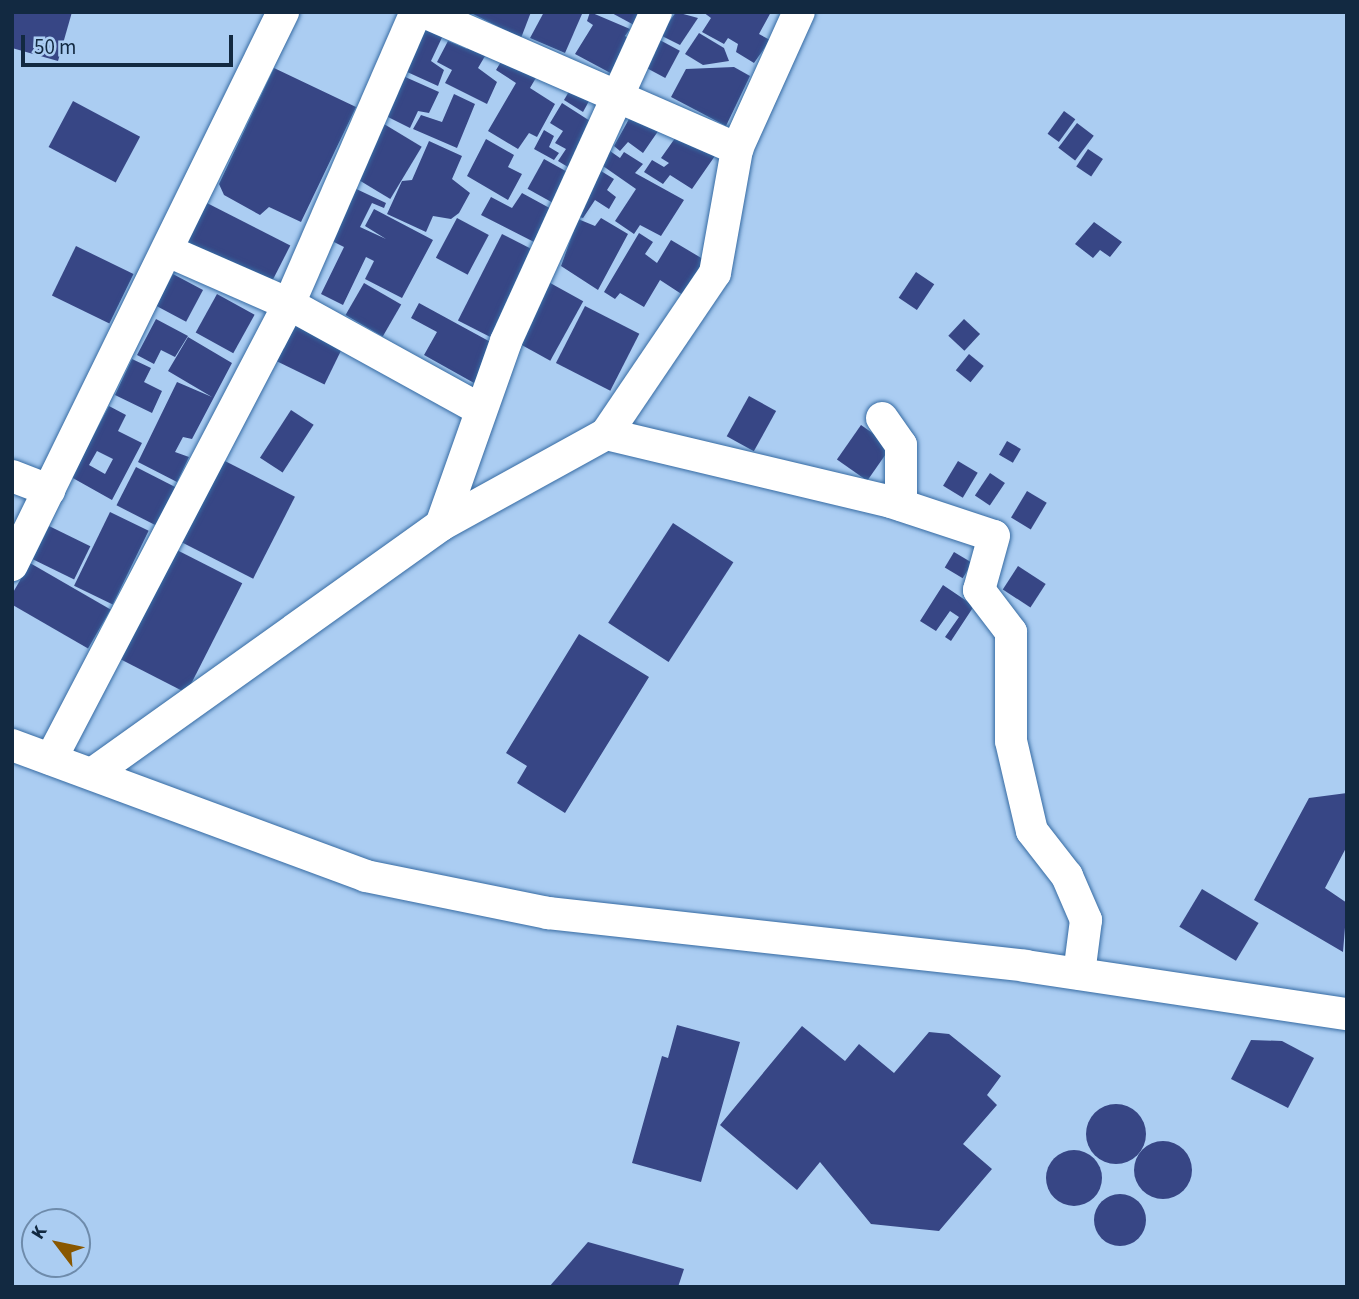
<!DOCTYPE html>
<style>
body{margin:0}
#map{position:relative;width:1359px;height:1299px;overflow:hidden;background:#abcdf2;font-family:"Source Sans 3",sans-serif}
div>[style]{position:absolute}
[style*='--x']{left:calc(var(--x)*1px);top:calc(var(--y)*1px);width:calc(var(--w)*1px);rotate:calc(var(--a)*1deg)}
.building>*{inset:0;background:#374685;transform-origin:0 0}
.round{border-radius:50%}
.roads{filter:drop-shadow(0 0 2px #366ba3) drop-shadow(0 0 2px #366ba3)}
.minor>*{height:32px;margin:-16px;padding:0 16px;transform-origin:16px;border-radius:16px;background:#fff}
span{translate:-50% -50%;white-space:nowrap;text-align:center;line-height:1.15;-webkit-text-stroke:7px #abcdf2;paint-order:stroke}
.frame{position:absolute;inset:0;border:14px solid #122941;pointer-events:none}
.north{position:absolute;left:21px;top:1208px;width:70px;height:70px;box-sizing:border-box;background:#abcdf2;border:2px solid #6e8bab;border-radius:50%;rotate:302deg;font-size:19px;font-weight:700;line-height:28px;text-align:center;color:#122941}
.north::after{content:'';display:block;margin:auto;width:24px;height:32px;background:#895700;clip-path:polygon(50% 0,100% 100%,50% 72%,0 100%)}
.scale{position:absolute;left:21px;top:35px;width:212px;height:32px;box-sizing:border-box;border:4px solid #122941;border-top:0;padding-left:9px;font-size:21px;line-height:24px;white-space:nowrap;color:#122941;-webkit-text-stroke:5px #abcdf2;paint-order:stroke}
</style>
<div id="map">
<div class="building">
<div style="clip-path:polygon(12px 12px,72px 12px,58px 61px,12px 48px)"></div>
<div style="clip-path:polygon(469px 12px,531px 12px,521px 38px)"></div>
<div style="clip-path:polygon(544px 12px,582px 14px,565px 53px,530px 38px)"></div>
<div style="clip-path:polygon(590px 12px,630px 29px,625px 36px,637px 45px,616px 76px,575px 54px,593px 25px,587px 21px)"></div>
<div style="clip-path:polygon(610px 12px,653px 12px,645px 31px)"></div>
<div style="clip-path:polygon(676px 12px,698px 18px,680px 45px,660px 35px)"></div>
<div style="clip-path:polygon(703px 12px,771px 12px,759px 34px,770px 40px,754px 63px,736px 52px,738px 44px,728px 38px,724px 44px,702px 32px,711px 18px)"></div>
<div style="clip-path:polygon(426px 20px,446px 29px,431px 61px,444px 70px,438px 86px,405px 71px)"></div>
<div style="clip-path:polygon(699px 33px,724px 48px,729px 61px,703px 65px,685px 54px)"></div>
<div style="left:656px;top:38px;width:27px;height:31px;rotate:28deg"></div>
<div style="clip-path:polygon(448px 41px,467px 49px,470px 41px,488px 51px,478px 68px,497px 82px,487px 104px,445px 83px,452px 70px,437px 62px)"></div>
<div style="clip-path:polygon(502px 60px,537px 76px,530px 88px,555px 104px,537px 137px,529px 133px,518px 149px,488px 131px,516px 83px,496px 70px)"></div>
<div style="clip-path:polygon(734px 67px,750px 76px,726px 126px,671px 97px,686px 69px)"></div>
<div style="clip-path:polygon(274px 68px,356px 107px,301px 222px,269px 207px,260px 215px,224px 195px,219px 184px)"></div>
<div style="clip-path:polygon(403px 76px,439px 92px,429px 113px,418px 111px,410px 128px,384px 115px)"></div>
<div style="clip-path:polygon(574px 83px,594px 92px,583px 112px,564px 100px)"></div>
<div style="clip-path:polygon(454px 94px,475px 104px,457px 148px,413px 129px,421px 115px,442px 122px)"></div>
<div style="left:73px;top:101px;width:76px;height:52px;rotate:28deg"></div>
<div style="clip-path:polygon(562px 103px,601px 128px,581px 175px,558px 161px,566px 149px,555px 143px,563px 131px,550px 123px)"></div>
<div style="clip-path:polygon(634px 110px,663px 124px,643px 153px,628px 142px,620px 151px,614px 146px)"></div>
<div style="left:1064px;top:111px;width:14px;height:28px;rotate:36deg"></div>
<div style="left:1077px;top:123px;width:21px;height:31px;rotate:37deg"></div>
<div style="left:384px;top:124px;width:44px;height:61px;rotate:31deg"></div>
<div style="clip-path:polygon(544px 130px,554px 136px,549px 147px,559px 153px,554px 160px,534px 149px)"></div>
<div style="clip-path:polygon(678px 134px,717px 153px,692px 189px,670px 175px,663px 184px,644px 172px,652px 160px,664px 167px,669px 163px,661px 158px)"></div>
<div style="clip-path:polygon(486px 139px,514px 155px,508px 167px,522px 174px,508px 200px,467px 176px)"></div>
<div style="clip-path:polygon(429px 141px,462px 156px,452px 179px,470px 193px,459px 213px,451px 219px,433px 216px,426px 232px,387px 214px,402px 181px,412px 180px)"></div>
<div style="left:1088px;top:149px;width:18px;height:21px;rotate:34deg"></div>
<div style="clip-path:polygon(610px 151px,620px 158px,624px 152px,643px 164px,635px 173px,684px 200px,661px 236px,640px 225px,634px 234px,615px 221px,636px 189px,603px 166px)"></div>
<div style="left:544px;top:159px;width:37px;height:34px;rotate:29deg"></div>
<div style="clip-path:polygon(601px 171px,614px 179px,607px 190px,616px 197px,609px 209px,595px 200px,583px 218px,573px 215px)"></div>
<div style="clip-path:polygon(350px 186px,386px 203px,384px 208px,372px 203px,360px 227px,386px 239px,365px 226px,374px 209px,433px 240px,402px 298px,365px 279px,374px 261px,366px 257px,343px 305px,321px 294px,344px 247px,326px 238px)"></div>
<div style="clip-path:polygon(522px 193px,555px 211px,536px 243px,481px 215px,491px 197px,512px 208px)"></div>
<div style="left:203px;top:201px;width:98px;height:45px;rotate:27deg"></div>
<div style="left:457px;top:218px;width:36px;height:45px;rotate:28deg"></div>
<div style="clip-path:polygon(601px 218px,628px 234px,598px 290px,561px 266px,578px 219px,595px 226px)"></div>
<div style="clip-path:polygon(1094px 222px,1122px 242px,1110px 257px,1100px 250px,1093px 258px,1075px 244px)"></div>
<div style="clip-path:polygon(639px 233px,653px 242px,645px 254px,657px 263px,671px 240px,708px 262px,686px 297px,660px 280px,644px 307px,620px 293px,615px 299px,604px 292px)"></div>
<div style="left:502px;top:234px;width:44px;height:97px;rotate:27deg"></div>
<div style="left:76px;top:246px;width:64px;height:55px;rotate:26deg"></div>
<div style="left:916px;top:272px;width:22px;height:31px;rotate:34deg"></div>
<div style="left:173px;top:274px;width:34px;height:36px;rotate:28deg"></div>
<div style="left:543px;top:279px;width:46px;height:68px;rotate:29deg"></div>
<div style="left:364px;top:283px;width:43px;height:37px;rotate:30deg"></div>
<div style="left:217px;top:294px;width:43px;height:44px;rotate:29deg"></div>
<div style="clip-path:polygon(419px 303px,496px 345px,474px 383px,424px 355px,437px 332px,411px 318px)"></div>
<div style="left:585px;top:306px;width:61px;height:64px;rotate:27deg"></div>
<div style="clip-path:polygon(156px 319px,188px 336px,175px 357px,161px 350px,154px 364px,137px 355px)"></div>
<div style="left:293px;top:319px;width:57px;height:45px;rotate:26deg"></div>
<div style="left:964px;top:319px;width:22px;height:23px;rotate:43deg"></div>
<div style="clip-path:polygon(188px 337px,232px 363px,192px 439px,183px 437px,175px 452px,189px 457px,177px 482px,138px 462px,177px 382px,212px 397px,168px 371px)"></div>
<div style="left:969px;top:354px;width:19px;height:21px;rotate:39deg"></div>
<div style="clip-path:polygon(132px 359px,151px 368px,144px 382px,162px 391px,152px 413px,115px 395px)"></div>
<div style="left:749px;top:396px;width:31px;height:46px;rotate:29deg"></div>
<div style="clip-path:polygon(evenodd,109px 406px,126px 415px,118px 431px,142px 443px,112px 500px,71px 477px,109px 406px,97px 451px,113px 459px,105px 474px,89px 465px,97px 451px)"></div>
<div style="left:291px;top:410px;width:27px;height:57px;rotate:33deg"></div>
<div style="left:861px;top:425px;width:37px;height:42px;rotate:35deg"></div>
<div style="left:1007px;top:441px;width:16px;height:16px;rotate:30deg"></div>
<div style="left:221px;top:459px;width:83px;height:92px;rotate:27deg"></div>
<div style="left:958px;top:461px;width:23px;height:29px;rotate:31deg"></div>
<div style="left:136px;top:467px;width:45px;height:43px;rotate:27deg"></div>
<div style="left:990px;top:473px;width:18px;height:27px;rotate:34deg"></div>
<div style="left:1027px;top:491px;width:23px;height:31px;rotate:31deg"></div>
<div style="left:110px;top:512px;width:43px;height:82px;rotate:26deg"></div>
<div style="left:673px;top:523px;width:72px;height:119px;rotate:33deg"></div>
<div style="left:49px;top:526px;width:46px;height:37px;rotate:26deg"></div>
<div style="left:171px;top:547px;width:80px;height:123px;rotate:27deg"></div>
<div style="left:954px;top:552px;width:21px;height:18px;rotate:31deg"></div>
<div style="left:30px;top:563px;width:93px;height:45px;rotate:30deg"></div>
<div style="left:1018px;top:566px;width:33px;height:28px;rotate:33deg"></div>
<div style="clip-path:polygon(943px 585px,974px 606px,951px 641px,945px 637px,959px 617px,950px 611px,936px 631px,920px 621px)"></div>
<div style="clip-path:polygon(579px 634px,649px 677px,565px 813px,517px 783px,527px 766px,506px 753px)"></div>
<div style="clip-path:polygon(1347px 793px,1347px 846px,1325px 888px,1347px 903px,1343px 952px,1254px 900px,1309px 798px)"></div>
<div style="left:1202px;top:889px;width:66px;height:44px;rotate:31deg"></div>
<div style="clip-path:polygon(677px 1025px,740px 1042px,701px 1182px,632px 1163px,662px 1056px,668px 1058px)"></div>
<div style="clip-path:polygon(802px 1026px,845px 1061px,859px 1044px,894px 1073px,929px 1032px,949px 1034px,1001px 1076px,987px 1095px,997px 1105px,963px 1144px,992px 1169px,939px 1231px,871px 1224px,820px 1162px,797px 1190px,720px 1125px)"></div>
<div style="clip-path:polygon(1251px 1040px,1282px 1041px,1314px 1058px,1288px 1108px,1231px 1079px)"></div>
<div class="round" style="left:1086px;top:1104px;width:60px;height:60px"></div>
<div class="round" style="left:1134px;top:1141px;width:58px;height:58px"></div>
<div class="round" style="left:1046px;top:1150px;width:56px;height:56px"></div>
<div class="round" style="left:1094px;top:1194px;width:52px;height:52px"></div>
<div style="clip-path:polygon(588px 1242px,684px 1269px,678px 1287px,549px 1287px)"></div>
</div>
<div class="roads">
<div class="minor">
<div style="--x:424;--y:12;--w:342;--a:23.6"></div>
<div style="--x:168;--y:251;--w:132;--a:23.7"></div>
<div style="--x:289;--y:304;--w:219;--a:28.9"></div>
<div style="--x:882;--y:418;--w:33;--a:55"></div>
<div style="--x:901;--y:445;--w:60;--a:90"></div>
<div style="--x:606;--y:434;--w:293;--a:13.4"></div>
<div style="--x:891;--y:502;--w:108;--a:18.3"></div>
<div style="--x:994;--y:536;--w:56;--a:105.5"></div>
<div style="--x:979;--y:590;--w:53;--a:52.7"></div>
<div style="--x:1011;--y:632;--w:109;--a:90"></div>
<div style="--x:1011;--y:741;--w:92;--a:76.9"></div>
<div style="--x:1032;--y:831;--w:57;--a:52.1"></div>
<div style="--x:1067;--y:876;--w:48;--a:66.6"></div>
<div style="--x:1086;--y:920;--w:54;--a:97.4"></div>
<div style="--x:12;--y:476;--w:40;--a:21"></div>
<div style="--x:441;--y:525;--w:195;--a:-70.5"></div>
<div style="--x:506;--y:341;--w:362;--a:-65.5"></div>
<div style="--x:12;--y:565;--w:616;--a:-63.89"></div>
<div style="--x:12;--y:745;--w:377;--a:20.3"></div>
<div style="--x:366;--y:876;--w:186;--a:11.5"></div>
<div style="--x:548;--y:913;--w:480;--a:6.3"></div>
<div style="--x:1025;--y:966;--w:326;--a:8.5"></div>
<div style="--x:51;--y:759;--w:513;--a:-62.39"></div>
<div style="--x:289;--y:304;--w:318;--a:-66.5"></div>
<div style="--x:92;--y:774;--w:429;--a:-35.5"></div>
<div style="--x:441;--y:525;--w:188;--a:-28.9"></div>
<div style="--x:606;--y:434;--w:194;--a:-55.9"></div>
<div style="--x:715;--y:273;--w:126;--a:-79.9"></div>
<div style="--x:737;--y:149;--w:150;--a:-65.7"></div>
</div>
</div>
<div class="frame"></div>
<div class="north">K</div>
<div class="scale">50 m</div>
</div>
